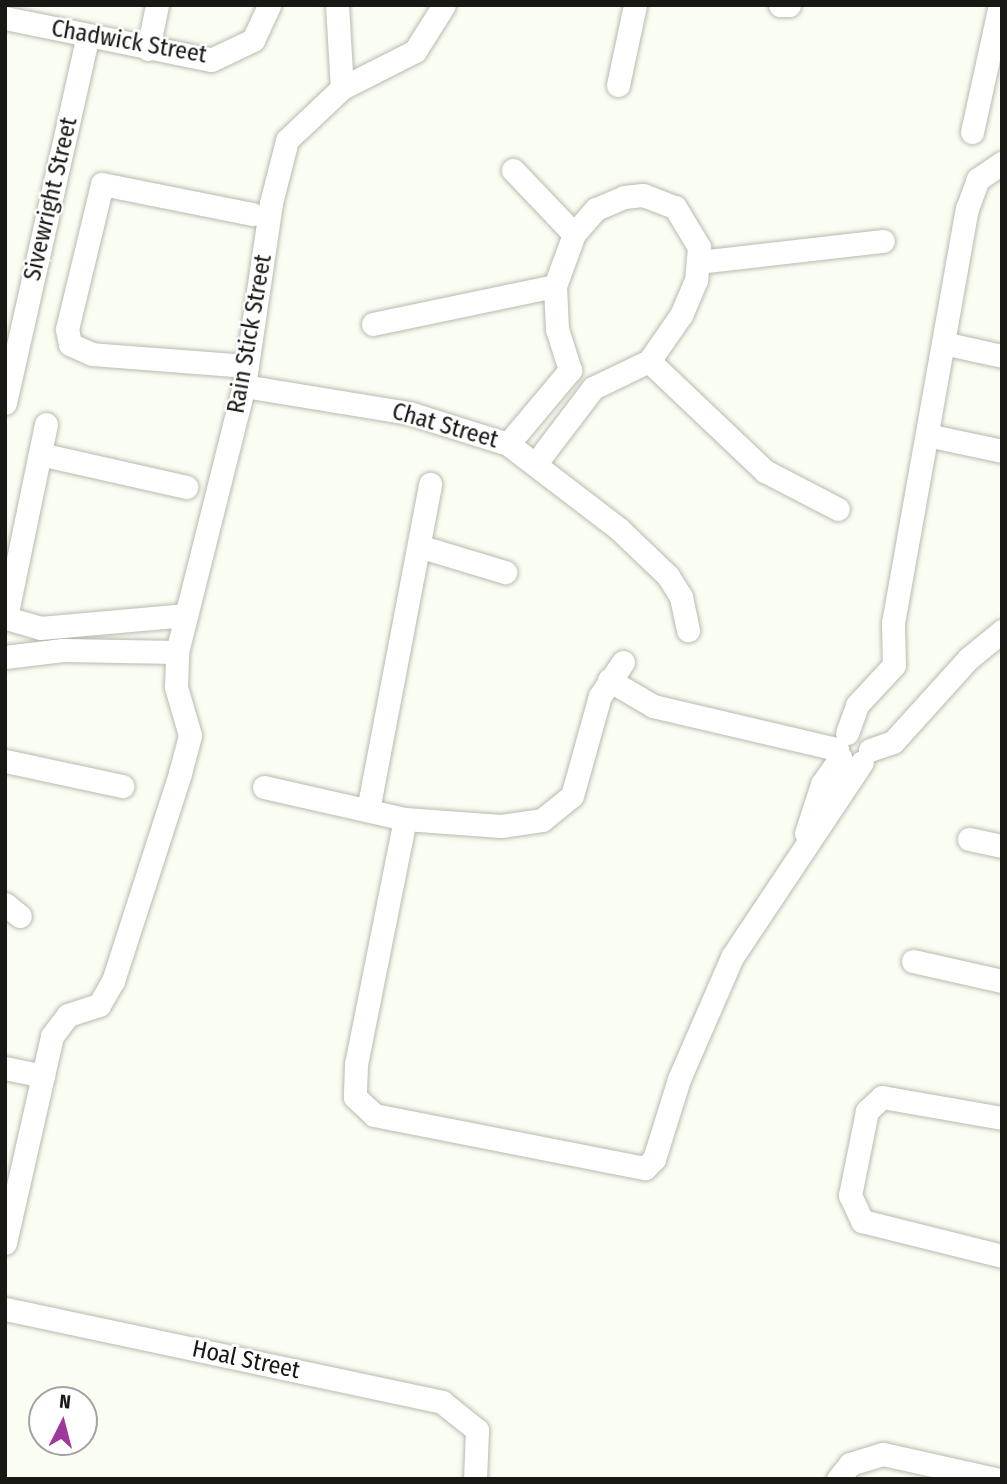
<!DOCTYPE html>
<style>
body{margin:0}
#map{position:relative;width:1007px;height:1484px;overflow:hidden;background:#fafdf2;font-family:"Fira Sans Condensed",sans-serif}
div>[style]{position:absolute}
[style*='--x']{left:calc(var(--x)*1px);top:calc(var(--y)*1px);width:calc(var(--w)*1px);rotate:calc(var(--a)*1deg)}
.roads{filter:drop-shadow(0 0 2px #b7baaf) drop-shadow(0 0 2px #b7baaf)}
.minor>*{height:23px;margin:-11.5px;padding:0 11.5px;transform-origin:11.5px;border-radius:11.5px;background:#fff}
span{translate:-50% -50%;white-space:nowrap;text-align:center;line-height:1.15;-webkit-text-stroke:5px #fff;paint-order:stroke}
.street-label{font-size:24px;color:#181915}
.frame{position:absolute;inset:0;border:7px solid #181915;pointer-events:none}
.north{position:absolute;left:28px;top:1386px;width:70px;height:70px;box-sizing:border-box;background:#fff;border:2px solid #a3a3a1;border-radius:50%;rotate:6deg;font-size:19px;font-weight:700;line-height:28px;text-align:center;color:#181915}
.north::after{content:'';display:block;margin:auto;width:24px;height:32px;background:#9f389c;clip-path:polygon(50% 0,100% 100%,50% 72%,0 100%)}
</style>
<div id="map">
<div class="roads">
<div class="minor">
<div style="--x:337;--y:5;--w:83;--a:86.6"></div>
<div style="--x:780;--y:5;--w:9;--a:0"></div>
<div style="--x:5;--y:18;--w:210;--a:11.5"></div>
<div style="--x:211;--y:60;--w:47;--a:-25.5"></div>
<div style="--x:253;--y:40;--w:38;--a:-65"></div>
<div style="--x:148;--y:49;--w:45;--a:-78.4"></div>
<div style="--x:618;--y:85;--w:82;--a:-78"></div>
<div style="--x:972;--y:132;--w:130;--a:-77.6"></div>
<div style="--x:513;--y:170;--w:88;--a:46.4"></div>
<div style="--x:698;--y:262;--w:186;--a:-6.5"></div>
<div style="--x:373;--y:324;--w:186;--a:-11.8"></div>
<div style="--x:943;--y:343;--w:60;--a:12.4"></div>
<div style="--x:649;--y:361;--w:160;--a:43.5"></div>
<div style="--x:765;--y:471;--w:82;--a:27.5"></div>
<div style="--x:247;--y:366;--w:155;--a:-175.6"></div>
<div style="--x:92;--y:354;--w:24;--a:-156"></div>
<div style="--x:70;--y:344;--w:15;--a:-101"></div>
<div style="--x:67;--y:329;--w:149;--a:-76.4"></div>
<div style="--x:102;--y:184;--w:153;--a:11.3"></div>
<div style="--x:244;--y:386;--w:167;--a:9.3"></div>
<div style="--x:409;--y:413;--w:104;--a:17.4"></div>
<div style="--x:508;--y:444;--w:140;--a:37.4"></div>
<div style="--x:619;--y:529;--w:68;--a:43.8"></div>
<div style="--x:668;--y:576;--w:25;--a:58"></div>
<div style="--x:681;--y:597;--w:34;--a:78"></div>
<div style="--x:5;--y:403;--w:376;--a:-77.3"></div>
<div style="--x:46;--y:424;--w:198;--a:101.7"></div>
<div style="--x:6;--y:618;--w:35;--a:16"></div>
<div style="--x:40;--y:628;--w:147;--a:-5.1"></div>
<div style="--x:927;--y:435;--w:77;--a:12"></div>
<div style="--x:508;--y:444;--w:97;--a:-50"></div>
<div style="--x:570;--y:370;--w:43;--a:-107.6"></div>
<div style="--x:557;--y:329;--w:43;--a:-92.7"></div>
<div style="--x:555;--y:286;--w:55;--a:-69.9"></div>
<div style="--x:574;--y:234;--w:33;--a:-49"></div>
<div style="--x:596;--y:209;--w:30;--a:-23"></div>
<div style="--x:624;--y:197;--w:19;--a:-6"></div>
<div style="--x:643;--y:195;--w:34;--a:21"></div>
<div style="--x:675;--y:207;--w:47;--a:59"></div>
<div style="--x:699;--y:247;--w:33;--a:95"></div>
<div style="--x:696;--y:280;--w:38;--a:113"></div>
<div style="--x:681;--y:315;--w:56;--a:124.8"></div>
<div style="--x:649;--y:361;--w:62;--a:154.3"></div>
<div style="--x:593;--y:388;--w:94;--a:127.2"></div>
<div style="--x:40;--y:454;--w:150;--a:12.7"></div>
<div style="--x:422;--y:547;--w:87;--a:16.8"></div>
<div style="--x:5;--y:657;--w:58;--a:-6.9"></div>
<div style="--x:63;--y:650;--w:114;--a:1"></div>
<div style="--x:609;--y:680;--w:51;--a:30.6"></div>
<div style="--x:653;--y:706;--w:189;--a:13.2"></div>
<div style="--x:847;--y:733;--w:30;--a:-70"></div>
<div style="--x:857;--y:705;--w:54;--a:-47.2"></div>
<div style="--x:894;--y:665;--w:42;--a:-91.4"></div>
<div style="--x:893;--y:623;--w:421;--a:-79.9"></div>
<div style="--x:967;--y:209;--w:32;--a:-70"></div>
<div style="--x:978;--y:179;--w:29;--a:-34"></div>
<div style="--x:870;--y:750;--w:24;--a:-19"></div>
<div style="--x:893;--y:742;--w:113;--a:-47.9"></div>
<div style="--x:969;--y:658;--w:43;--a:-39.3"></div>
<div style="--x:5;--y:761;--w:120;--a:12.1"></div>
<div style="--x:264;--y:787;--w:145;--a:12.8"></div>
<div style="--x:405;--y:819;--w:96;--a:4.2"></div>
<div style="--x:501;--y:826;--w:41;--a:-8.3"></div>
<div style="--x:542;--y:820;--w:38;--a:-39"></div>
<div style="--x:572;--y:796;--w:104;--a:-74.4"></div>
<div style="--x:600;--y:696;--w:41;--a:-55.9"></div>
<div style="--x:368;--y:810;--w:332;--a:-79.2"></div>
<div style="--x:405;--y:819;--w:250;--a:101.3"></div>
<div style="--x:356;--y:1064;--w:33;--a:92"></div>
<div style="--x:355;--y:1097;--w:26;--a:43"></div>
<div style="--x:374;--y:1115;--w:276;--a:11.1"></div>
<div style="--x:645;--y:1168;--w:13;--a:-45"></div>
<div style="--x:654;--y:1159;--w:84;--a:-72.6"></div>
<div style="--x:679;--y:1079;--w:133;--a:-66.5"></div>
<div style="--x:732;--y:957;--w:234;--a:-56.3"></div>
<div style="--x:806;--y:833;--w:52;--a:-71.9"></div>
<div style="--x:822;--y:784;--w:32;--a:-55"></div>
<div style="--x:969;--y:839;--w:34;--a:12"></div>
<div style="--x:5;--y:904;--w:19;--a:39"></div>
<div style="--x:913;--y:961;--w:91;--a:12.7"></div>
<div style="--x:5;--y:1068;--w:39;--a:12"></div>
<div style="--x:1002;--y:1118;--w:122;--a:-170.1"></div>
<div style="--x:882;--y:1097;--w:21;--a:137"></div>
<div style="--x:867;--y:1111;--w:86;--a:101.4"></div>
<div style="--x:850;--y:1195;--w:29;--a:65"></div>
<div style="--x:862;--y:1221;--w:144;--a:14"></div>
<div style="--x:5;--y:1243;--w:212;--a:-77.2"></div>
<div style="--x:52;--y:1036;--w:26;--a:-53"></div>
<div style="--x:68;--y:1015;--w:33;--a:-18"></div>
<div style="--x:99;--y:1005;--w:28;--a:-60"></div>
<div style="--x:113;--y:981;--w:219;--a:-72.1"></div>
<div style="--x:180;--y:773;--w:39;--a:-75"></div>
<div style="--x:190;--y:735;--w:50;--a:-106.3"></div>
<div style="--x:176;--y:687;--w:35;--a:-88"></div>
<div style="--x:177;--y:652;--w:274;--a:-75.9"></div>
<div style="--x:244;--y:386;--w:185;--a:-81.6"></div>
<div style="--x:271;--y:203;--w:65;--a:-75.7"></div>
<div style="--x:287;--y:140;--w:76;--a:-43.4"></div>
<div style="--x:342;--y:88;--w:82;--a:-26.9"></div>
<div style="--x:415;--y:51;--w:54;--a:-57.8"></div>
<div style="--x:5;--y:1309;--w:447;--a:12"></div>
<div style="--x:442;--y:1402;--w:45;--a:38.7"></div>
<div style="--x:477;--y:1430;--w:49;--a:92.3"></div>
<div style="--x:838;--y:1479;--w:19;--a:-51"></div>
<div style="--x:850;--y:1464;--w:34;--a:-17"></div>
<div style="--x:883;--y:1454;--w:116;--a:12.5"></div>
</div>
</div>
<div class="street-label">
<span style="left:129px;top:42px;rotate:10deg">Chadwick Street</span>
<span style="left:51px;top:199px;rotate:-77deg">Sivewright Street</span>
<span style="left:250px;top:334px;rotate:-80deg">Rain Stick Street</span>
<span style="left:445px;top:426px;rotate:16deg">Chat Street</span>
<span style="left:246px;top:1360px;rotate:12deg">Hoal Street</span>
</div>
<div class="frame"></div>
<div class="north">N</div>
</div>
